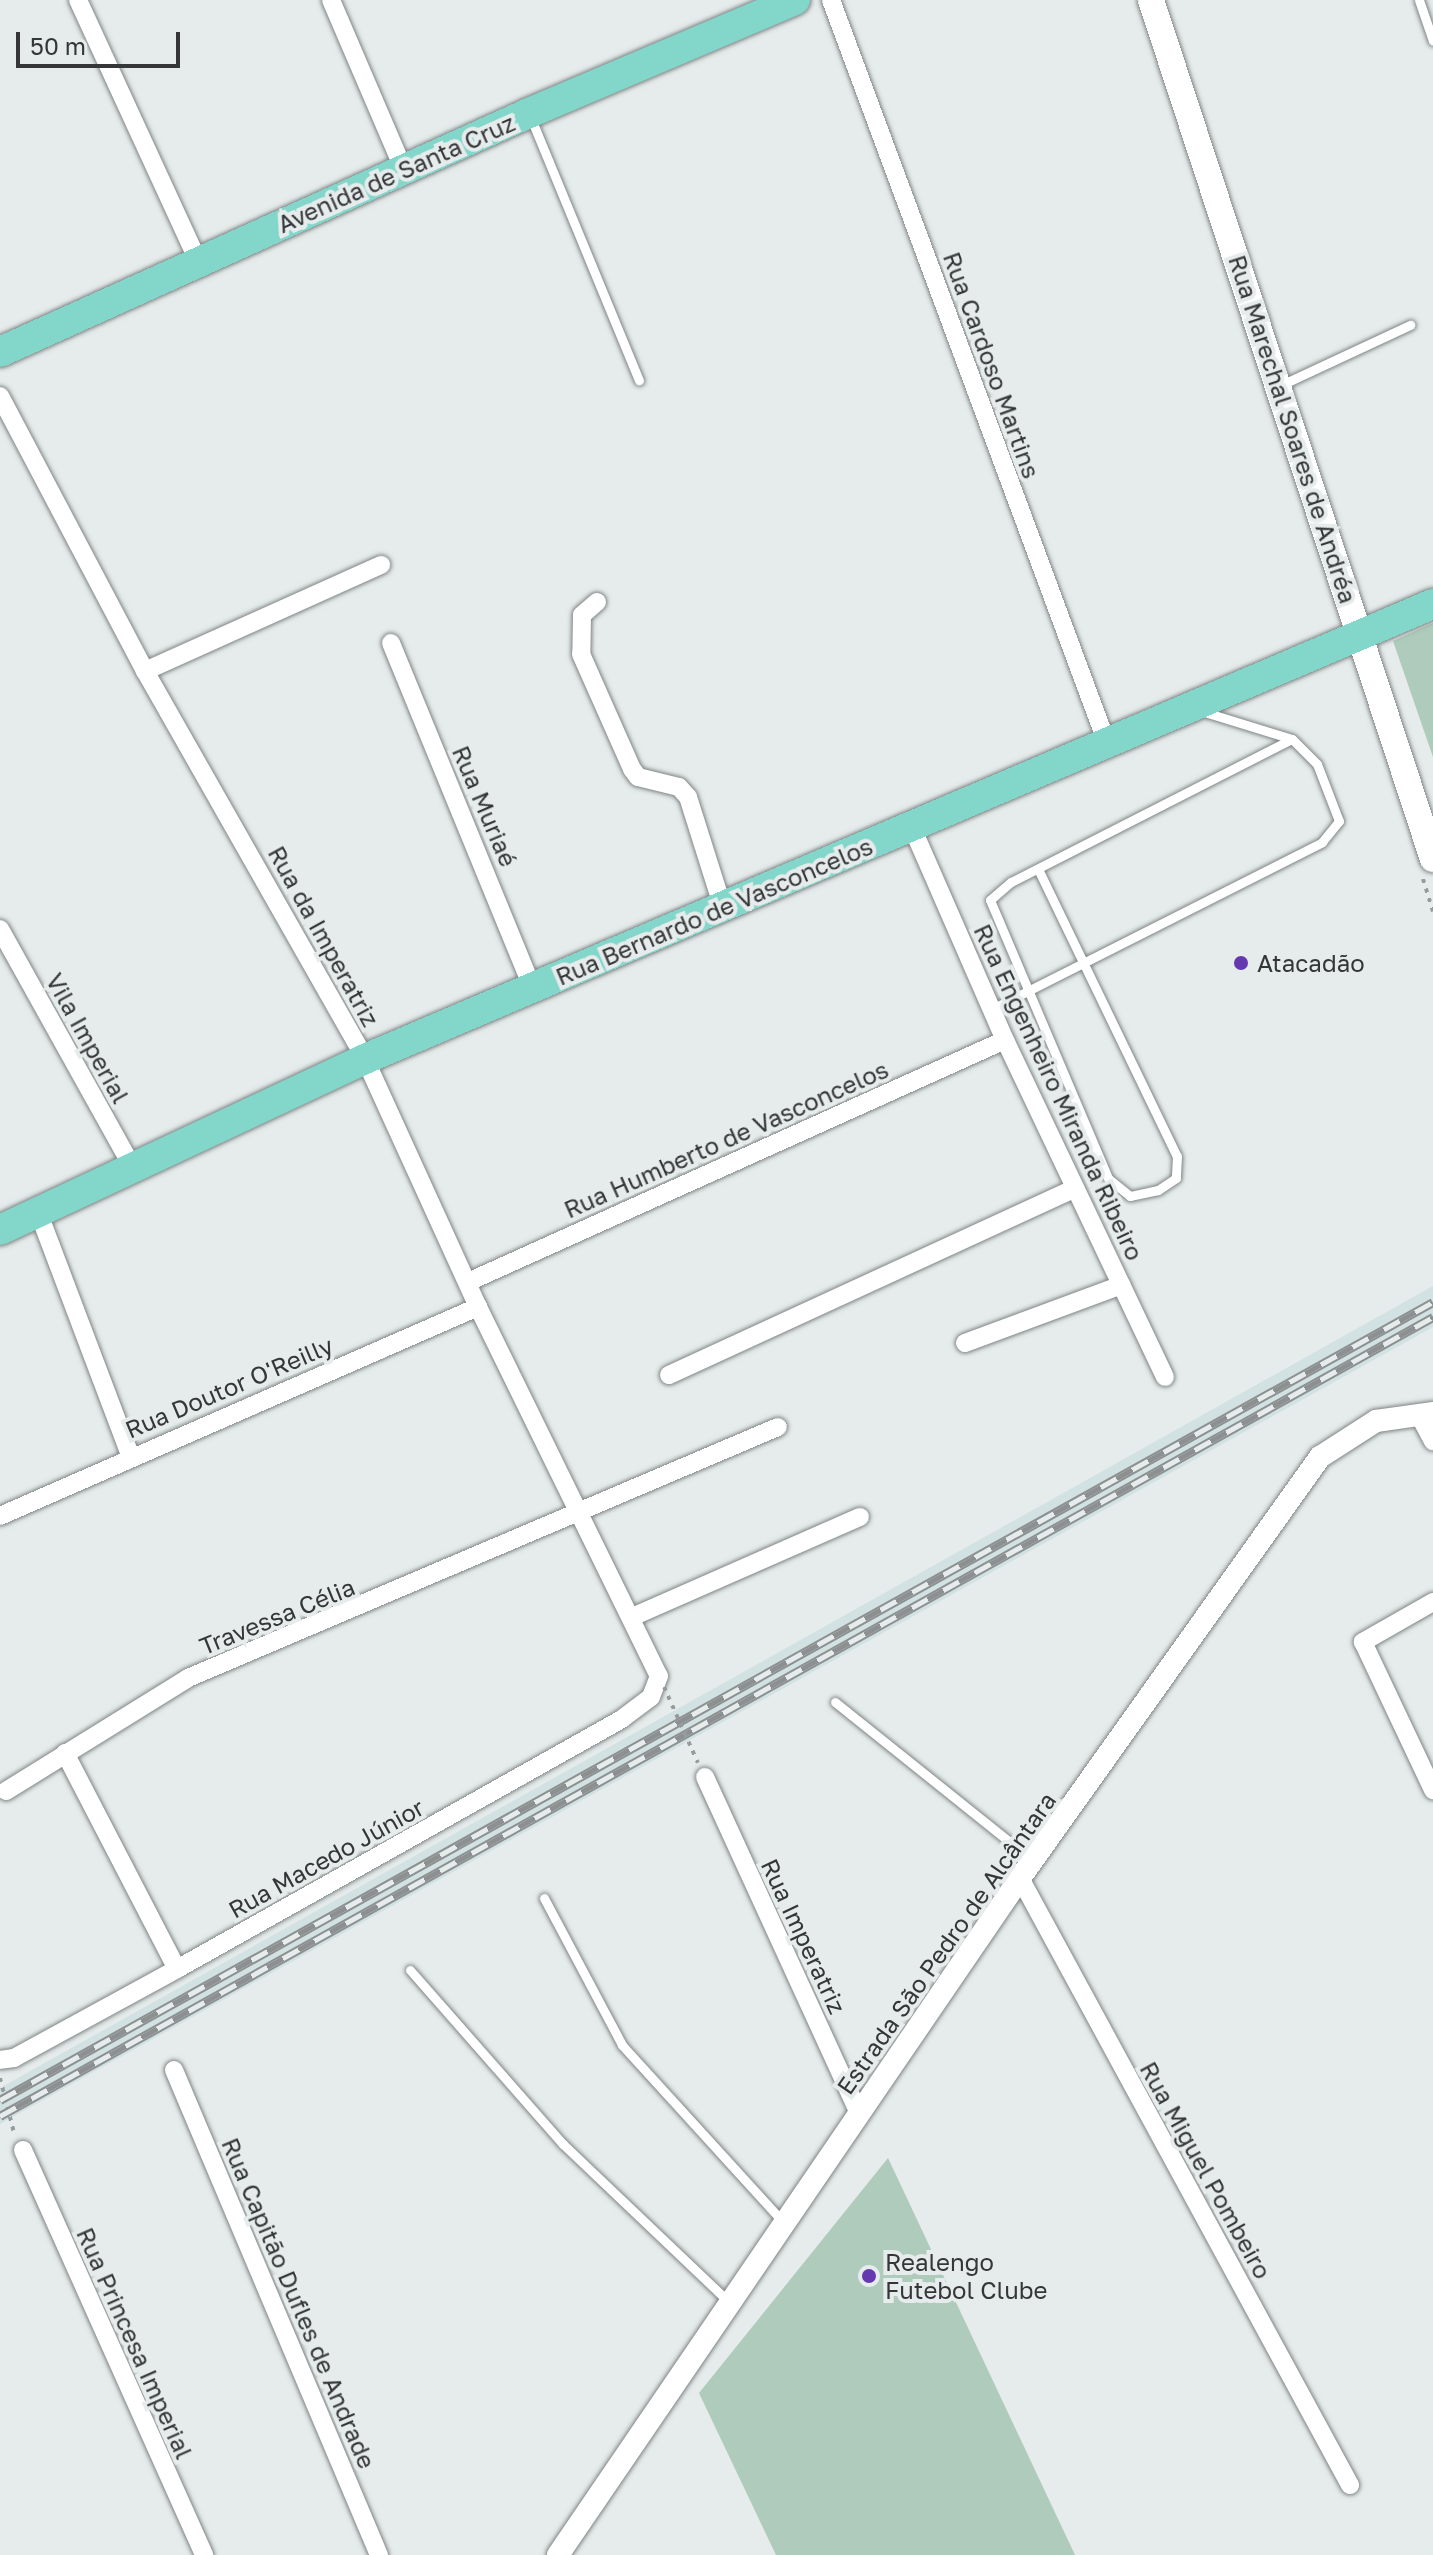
<!DOCTYPE html>
<meta charset="utf-8">
<style>
body{margin:0}
#map{position:relative;width:1433px;height:2555px;overflow:hidden;background:#e6ebeb;font-family:"Golos Text",sans-serif}
div>[style]{position:absolute}
[style*='--x']{left:calc(var(--x)*1px);top:calc(var(--y)*1px);width:calc(var(--w)*1px);rotate:calc(var(--a)*1deg)}
.built>*{inset:0;background:#d2e1e2}
.green>*{inset:0;background:#aecbbb}
.path>*{height:4px;margin-top:-2px;transform-origin:0;background:repeating-linear-gradient(90deg,#979b9b 0 4px,transparent 0 10px)}
.roads{filter:drop-shadow(0 0 2px #7f8484) drop-shadow(0 0 2px #7f8484)}
.service>*{height:9px;margin:-4.5px;padding:0 4.5px;transform-origin:4.5px;border-radius:4.5px;background:#fff}
.minor>*{height:18px;margin:-9px;padding:0 9px;transform-origin:9px;border-radius:9px;background:#fff}
.tertiary>*{height:22px;margin:-11px;padding:0 11px;transform-origin:11px;border-radius:11px;background:#fff}
.secondary>*{height:26px;margin:-13px;padding:0 13px;transform-origin:13px;border-radius:13px;background:#fff}
.primary>*{height:30px;margin:-15px;padding:0 15px;transform-origin:15px;border-radius:15px;background:#82d6ca}
.rail>*{height:9px;margin-top:-4.5px;transform-origin:0;background:repeating-linear-gradient(90deg,#e6ebeb 0 18px,#8d9091 0 36px);box-sizing:border-box;border-block:2px solid #8d9091}
.path-bridge>*{height:4px;margin-top:-2px;transform-origin:0;background:repeating-linear-gradient(90deg,#979b9b 0 4px,transparent 0 10px)}
.dots>*{width:22px;height:22px;translate:-50% -50%;box-sizing:border-box;border:4px solid #e6ebeb;border-radius:50%}
span{translate:-50% -50%;white-space:nowrap;text-align:center;line-height:1.15;-webkit-text-stroke:8px #e6ebeb;paint-order:stroke}
.street-label{font-size:24px;color:#343637}
.poi-label{font-size:24px;color:#343637}
.left{translate:0 -50%;text-align:left}
.scale{position:absolute;left:16px;top:32px;width:164px;height:36px;box-sizing:border-box;border:4px solid #343637;border-top:0;padding-left:10px;font-size:24px;line-height:28px;white-space:nowrap;color:#343637;-webkit-text-stroke:6px #e6ebeb;paint-order:stroke}
</style>
<div id="map">
<div class="built">
<div style="clip-path:polygon(1433px 1286px,1433px 1327px,0 2124px,0 2088px)"></div>
</div>
<div class="green">
<div style="clip-path:polygon(1433px 623px,1433px 757px,1393px 641px)"></div>
<div style="clip-path:polygon(888px 2158px,1075px 2555px,776px 2555px,699px 2393px)"></div>
</div>
<div class="path">
<div style="--x:1423;--y:879;--w:34;--a:73"></div>
<div style="--x:0;--y:2078;--w:57;--a:75.7"></div>
</div>
<div class="roads">
<div class="service">
<div style="--x:1419;--y:0;--w:43;--a:71.1"></div>
<div style="--x:530;--y:116;--w:286;--a:67.6"></div>
<div style="--x:1279;--y:386;--w:145;--a:-25"></div>
<div style="--x:1038;--y:869;--w:319;--a:64.2"></div>
<div style="--x:1177;--y:1156;--w:22;--a:93"></div>
<div style="--x:1176;--y:1178;--w:22;--a:146"></div>
<div style="--x:1158;--y:1190;--w:29;--a:168"></div>
<div style="--x:1130;--y:1196;--w:28;--a:-141"></div>
<div style="--x:1108;--y:1178;--w:302;--a:-113"></div>
<div style="--x:990;--y:900;--w:28;--a:-41"></div>
<div style="--x:1011;--y:882;--w:315;--a:-27"></div>
<div style="--x:992;--y:1009;--w:370;--a:-26.8"></div>
<div style="--x:1322;--y:842;--w:27;--a:-51"></div>
<div style="--x:1339;--y:821;--w:61;--a:-111.1"></div>
<div style="--x:1317;--y:764;--w:35;--a:-135"></div>
<div style="--x:1292;--y:739;--w:95;--a:-162.9"></div>
<div style="--x:835;--y:1702;--w:251;--a:38.7"></div>
<div style="--x:544;--y:1898;--w:166;--a:62"></div>
<div style="--x:622;--y:2045;--w:241;--a:47.7"></div>
<div style="--x:410;--y:1970;--w:232;--a:48.7"></div>
<div style="--x:563;--y:2144;--w:229;--a:43.6"></div>
</div>
<div class="minor">
<div style="--x:78;--y:0;--w:289;--a:65.3"></div>
<div style="--x:331;--y:0;--w:185;--a:66.8"></div>
<div style="--x:831;--y:0;--w:796;--a:69.63"></div>
<div style="--x:0;--y:396;--w:311;--a:62.2"></div>
<div style="--x:145;--y:671;--w:446;--a:60.4"></div>
<div style="--x:365;--y:1059;--w:273;--a:65.5"></div>
<div style="--x:478;--y:1307;--w:411;--a:63.9"></div>
<div style="--x:659;--y:1676;--w:22;--a:111"></div>
<div style="--x:651;--y:1697;--w:36;--a:143"></div>
<div style="--x:622;--y:1719;--w:510;--a:150.67"></div>
<div style="--x:177;--y:1969;--w:186;--a:151.4"></div>
<div style="--x:14;--y:2058;--w:14;--a:172"></div>
<div style="--x:597;--y:602;--w:20;--a:139"></div>
<div style="--x:582;--y:615;--w:39;--a:91"></div>
<div style="--x:581;--y:654;--w:126;--a:66.1"></div>
<div style="--x:632;--y:769;--w:10;--a:53"></div>
<div style="--x:638;--y:777;--w:42;--a:13.7"></div>
<div style="--x:679;--y:787;--w:13;--a:48"></div>
<div style="--x:688;--y:797;--w:116;--a:72.5"></div>
<div style="--x:391;--y:643;--w:374;--a:67.7"></div>
<div style="--x:145;--y:671;--w:259;--a:-24.2"></div>
<div style="--x:911;--y:825;--w:235;--a:66.4"></div>
<div style="--x:1005;--y:1040;--w:373;--a:64.6"></div>
<div style="--x:0;--y:929;--w:276;--a:60.9"></div>
<div style="--x:39;--y:1214;--w:258;--a:69.3"></div>
<div style="--x:468;--y:1282;--w:589;--a:-24.26"></div>
<div style="--x:965;--y:1343;--w:167;--a:-20.3"></div>
<div style="--x:669;--y:1375;--w:447;--a:-24.7"></div>
<div style="--x:1419;--y:1415;--w:30;--a:62"></div>
<div style="--x:0;--y:1516;--w:522;--a:-23.62"></div>
<div style="--x:1433;--y:1602;--w:81;--a:150.3"></div>
<div style="--x:1363;--y:1642;--w:164;--a:64.7"></div>
<div style="--x:632;--y:1617;--w:249;--a:-23.7"></div>
<div style="--x:65;--y:1753;--w:243;--a:62.6"></div>
<div style="--x:705;--y:1777;--w:371;--a:65.4"></div>
<div style="--x:6;--y:1791;--w:214;--a:-31.8"></div>
<div style="--x:188;--y:1678;--w:641;--a:-23.05"></div>
<div style="--x:1020;--y:1878;--w:691;--a:61.47"></div>
<div style="--x:174;--y:2070;--w:527;--a:67.09"></div>
<div style="--x:23;--y:2150;--w:444;--a:65.9"></div>
</div>
<div class="tertiary">
<div style="--x:558;--y:2555;--w:820;--a:-55.69"></div>
<div style="--x:1020;--y:1878;--w:517;--a:-54.53"></div>
<div style="--x:1320;--y:1457;--w:67;--a:-32.7"></div>
<div style="--x:1376;--y:1421;--w:58;--a:-8"></div>
</div>
<div class="secondary">
<div style="--x:1151;--y:0;--w:904;--a:71.83"></div>
</div>
<div class="primary">
<div style="--x:0;--y:352;--w:580;--a:-24.31"></div>
<div style="--x:529;--y:113;--w:289;--a:-23"></div>
<div style="--x:0;--y:1230;--w:403;--a:-25.1"></div>
<div style="--x:365;--y:1059;--w:1161;--a:-23.08"></div>
</div>
</div>
<div class="rail">
<div style="--x:0;--y:2100;--w:1640;--a:-29.11"></div>
<div style="--x:0;--y:2116;--w:1641;--a:-29.14"></div>
</div>
<div class="path-bridge">
<div style="--x:664;--y:1687;--w:83;--a:65.9"></div>
</div>
<div class="dots">
<div style="left:1241px;top:963px;background:#6638b0"></div>
<div style="left:869px;top:2276px;background:#6638b0"></div>
</div>
<div class="street-label">
<span style="left:396px;top:173px;rotate:-24deg">Avenida de Santa Cruz</span>
<span style="left:992px;top:365px;rotate:70deg">Rua Cardoso Martins</span>
<span style="left:1293px;top:429px;rotate:72deg">Rua Marechal Soares de Andréa</span>
<span style="left:485px;top:806px;rotate:67deg">Rua Muriaé</span>
<span style="left:714px;top:911px;rotate:-23deg">Rua Bernardo de Vasconcelos</span>
<span style="left:324px;top:936px;rotate:61deg">Rua da Imperatriz</span>
<span style="left:88px;top:1038px;rotate:61deg">Vila Imperial</span>
<span style="left:1059px;top:1092px;rotate:65deg">Rua Engenheiro Miranda Ribeiro</span>
<span style="left:726px;top:1139px;rotate:-24deg">Rua Humberto de Vasconcelos</span>
<span style="left:229px;top:1387px;rotate:-23deg">Rua Doutor O'Reilly</span>
<span style="left:277px;top:1616px;rotate:-22deg">Travessa Célia</span>
<span style="left:326px;top:1858px;rotate:-29deg">Rua Macedo Júnior</span>
<span style="left:804px;top:1936px;rotate:65deg">Rua Imperatriz</span>
<span style="left:946px;top:1943px;rotate:-55deg">Estrada São Pedro de Alcântara</span>
<span style="left:1206px;top:2170px;rotate:61deg">Rua Miguel Pombeiro</span>
<span style="left:299px;top:2303px;rotate:67deg">Rua Capitão Dufles de Andrade</span>
<span style="left:135px;top:2343px;rotate:66deg">Rua Princesa Imperial</span>
</div>
<div class="poi-label">
<span class="left" style="left:1257px;top:963px">Atacadão</span>
<span class="left" style="left:885px;top:2276px">Realengo<br>Futebol Clube</span>
</div>
<div class="scale">50 m</div>
</div>
